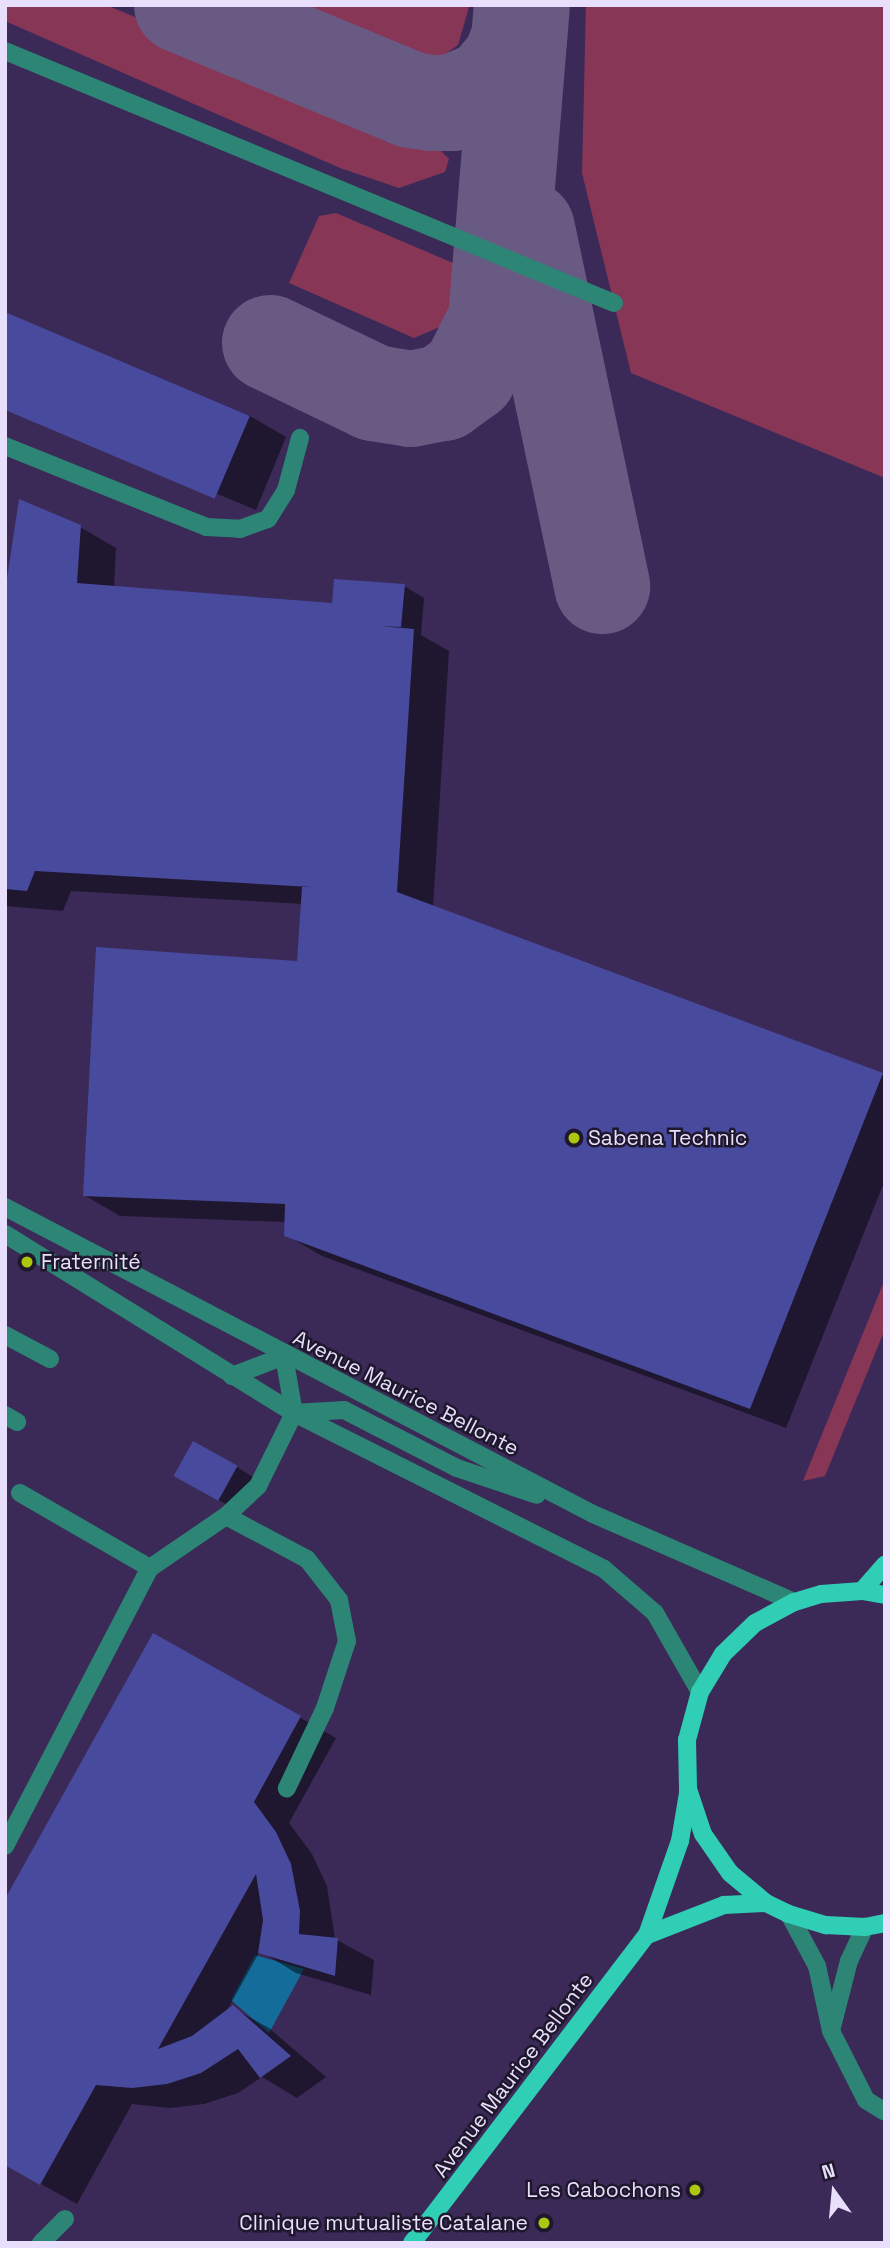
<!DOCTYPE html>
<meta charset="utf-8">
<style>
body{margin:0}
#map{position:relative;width:890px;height:2248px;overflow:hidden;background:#3b2a58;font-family:"Space Grotesk",sans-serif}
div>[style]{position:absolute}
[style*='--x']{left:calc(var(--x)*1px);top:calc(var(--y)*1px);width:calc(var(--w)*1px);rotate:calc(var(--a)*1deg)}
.green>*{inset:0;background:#873656}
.water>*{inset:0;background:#136c9a}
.shadow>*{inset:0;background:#0007}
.taxiway>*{height:96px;margin:-48px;padding:0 48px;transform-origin:48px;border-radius:48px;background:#695a84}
.building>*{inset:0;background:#474a9d;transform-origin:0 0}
.minor>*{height:18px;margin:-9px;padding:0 9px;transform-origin:9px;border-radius:9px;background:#2d8575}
.major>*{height:18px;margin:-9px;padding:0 9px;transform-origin:9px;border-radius:9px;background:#30ceb4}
.dots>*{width:19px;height:19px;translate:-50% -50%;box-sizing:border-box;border:4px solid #1f182d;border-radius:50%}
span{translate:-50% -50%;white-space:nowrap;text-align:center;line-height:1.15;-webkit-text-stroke:5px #1f182d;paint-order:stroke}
.poi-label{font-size:21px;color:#e7dffc}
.left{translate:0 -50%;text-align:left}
.right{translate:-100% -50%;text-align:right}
.street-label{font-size:21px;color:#e7dffc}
.frame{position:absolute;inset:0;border:7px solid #e7dffc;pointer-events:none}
.north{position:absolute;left:799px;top:2157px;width:70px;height:70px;-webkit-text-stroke:5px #1f182d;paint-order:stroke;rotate:345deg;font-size:19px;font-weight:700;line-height:28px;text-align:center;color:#e7dffc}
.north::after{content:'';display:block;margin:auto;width:24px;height:32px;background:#e7dffc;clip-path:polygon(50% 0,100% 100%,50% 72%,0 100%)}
</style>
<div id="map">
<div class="green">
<div style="clip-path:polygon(5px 5px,106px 5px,428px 138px,449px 159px,445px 172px,399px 188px,340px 168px,5px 21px)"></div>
<div style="clip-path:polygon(250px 5px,469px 5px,469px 7px,458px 45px,438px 59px,402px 68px)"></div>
<div style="clip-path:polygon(586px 5px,885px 5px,885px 478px,631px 373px,582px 173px)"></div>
<div style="clip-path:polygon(336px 213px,453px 263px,458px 302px,442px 326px,414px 338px,289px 283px,319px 216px)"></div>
<div style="clip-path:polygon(885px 1279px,885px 1329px,825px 1476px,803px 1481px)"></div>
</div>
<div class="water">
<div style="clip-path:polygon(255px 1955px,304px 1969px,269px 2033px,231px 2000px)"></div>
</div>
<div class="shadow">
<div style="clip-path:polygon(5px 314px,250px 416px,286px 437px,256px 510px,5px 406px)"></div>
<div style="clip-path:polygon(80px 527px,116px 548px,114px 588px,334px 605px,404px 586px,424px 598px,421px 635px,449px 651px,433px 907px,885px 1076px,885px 1180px,786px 1428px,322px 1256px,286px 1235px,286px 1222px,120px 1216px,84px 1195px,300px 963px,303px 904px,71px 891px,63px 911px,5px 906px,5px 604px)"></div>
<div style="clip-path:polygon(237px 1467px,256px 1479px,238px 1511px,176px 1476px)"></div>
<div style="clip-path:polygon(154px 1635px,336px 1738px,289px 1823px,312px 1854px,327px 1886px,335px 1939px,374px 1960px,371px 1995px,296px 1973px,260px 1951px,225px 2014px,233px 2008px,269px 2028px,326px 2077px,297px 2098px,262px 2077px,238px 2093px,204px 2104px,170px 2108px,132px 2104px,77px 2204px,5px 2164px)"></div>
</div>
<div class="taxiway">
<div style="--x:182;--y:5;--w:248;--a:22.5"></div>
<div style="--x:411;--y:100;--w:21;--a:8"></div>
<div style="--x:432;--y:103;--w:20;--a:0"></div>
<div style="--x:452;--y:103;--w:39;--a:-23"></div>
<div style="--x:488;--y:88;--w:34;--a:-50"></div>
<div style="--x:510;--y:62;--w:26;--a:-69"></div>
<div style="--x:527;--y:229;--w:365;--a:78.1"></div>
<div style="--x:270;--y:343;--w:115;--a:25.7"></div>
<div style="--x:374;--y:393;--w:37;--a:9"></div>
<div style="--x:411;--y:399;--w:33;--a:-11"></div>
<div style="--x:443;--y:393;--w:32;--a:-36"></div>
<div style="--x:469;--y:374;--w:60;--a:-63.4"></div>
<div style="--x:496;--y:320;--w:316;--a:-85.3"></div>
</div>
<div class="building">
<div style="left:5px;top:312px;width:266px;height:90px;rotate:23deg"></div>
<div style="clip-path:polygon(19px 499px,81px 525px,77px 583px,332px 603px,334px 579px,405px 584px,401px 627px,380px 626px,414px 629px,397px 892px,883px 1073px,750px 1409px,284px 1236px,285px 1204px,83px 1196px,96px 947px,297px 961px,302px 887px,311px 887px,35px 871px,27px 891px,5px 889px,5px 592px)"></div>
<div style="left:193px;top:1441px;width:51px;height:40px;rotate:29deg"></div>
<div style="clip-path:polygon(153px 1633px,301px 1716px,254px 1802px,276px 1832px,291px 1864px,300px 1911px,299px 1934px,338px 1938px,335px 1976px,258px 1953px,263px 1920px,256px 1874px,158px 2049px,192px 2036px,233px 2005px,291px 2056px,260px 2078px,238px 2049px,201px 2073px,167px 2084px,132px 2088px,96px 2085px,40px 2185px,5px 2165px,5px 1899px)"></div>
</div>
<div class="minor">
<div style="--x:5;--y:51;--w:659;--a:22.48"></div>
<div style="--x:5;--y:446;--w:217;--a:21.9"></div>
<div style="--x:206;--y:527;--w:34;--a:3"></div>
<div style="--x:240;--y:529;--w:30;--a:-20"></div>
<div style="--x:268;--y:519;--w:34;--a:-58"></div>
<div style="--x:286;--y:490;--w:54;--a:-74.9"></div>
<div style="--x:5;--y:1207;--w:663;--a:27.57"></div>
<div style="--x:593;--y:1514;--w:219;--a:23.6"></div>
<div style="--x:5;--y:1234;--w:340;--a:31.8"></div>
<div style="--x:294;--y:1413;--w:347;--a:26.7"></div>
<div style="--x:604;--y:1569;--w:67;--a:40.8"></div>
<div style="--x:655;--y:1613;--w:91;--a:60.3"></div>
<div style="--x:5;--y:1335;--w:51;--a:28.1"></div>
<div style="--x:294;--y:1413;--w:50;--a:-3.4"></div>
<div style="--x:344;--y:1410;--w:127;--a:27.2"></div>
<div style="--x:457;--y:1468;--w:84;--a:18.6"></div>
<div style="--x:5;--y:1415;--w:14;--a:30"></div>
<div style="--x:20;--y:1493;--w:150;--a:30"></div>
<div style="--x:226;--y:1516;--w:92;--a:28"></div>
<div style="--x:307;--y:1559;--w:52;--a:52"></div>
<div style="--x:339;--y:1600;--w:42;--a:79"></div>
<div style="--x:347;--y:1641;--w:71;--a:108.2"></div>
<div style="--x:325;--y:1708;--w:89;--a:115.4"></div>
<div style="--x:5;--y:1846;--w:314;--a:-62.5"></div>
<div style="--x:150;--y:1568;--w:92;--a:-34.4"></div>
<div style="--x:226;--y:1516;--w:44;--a:-43.2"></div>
<div style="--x:258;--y:1486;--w:81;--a:-63.7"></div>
<div style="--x:294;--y:1413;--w:58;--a:-100"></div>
<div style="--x:284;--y:1356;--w:56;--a:159"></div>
<div style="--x:789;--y:1914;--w:59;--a:61.7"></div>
<div style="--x:817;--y:1966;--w:66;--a:77.8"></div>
<div style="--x:831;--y:2031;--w:77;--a:63.1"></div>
<div style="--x:866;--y:2100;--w:22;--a:32"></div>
<div style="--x:832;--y:2027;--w:68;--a:-75.6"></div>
<div style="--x:849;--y:1961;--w:38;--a:-65"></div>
<div style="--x:41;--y:2243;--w:34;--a:-45"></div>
</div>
<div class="major">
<div style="--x:862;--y:1591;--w:35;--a:-49"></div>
<div style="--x:885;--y:1595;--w:23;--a:-170"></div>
<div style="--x:862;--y:1591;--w:41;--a:175.8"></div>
<div style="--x:821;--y:1594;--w:28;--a:163"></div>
<div style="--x:794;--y:1602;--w:44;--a:151.7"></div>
<div style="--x:755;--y:1623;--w:45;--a:135.9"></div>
<div style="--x:723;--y:1654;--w:44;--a:121.2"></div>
<div style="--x:700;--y:1692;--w:50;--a:105.2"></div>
<div style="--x:687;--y:1740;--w:49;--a:88.8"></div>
<div style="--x:688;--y:1789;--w:47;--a:71.6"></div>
<div style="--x:703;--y:1834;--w:47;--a:55.3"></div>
<div style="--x:730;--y:1873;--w:47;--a:39.8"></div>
<div style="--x:766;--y:1903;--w:25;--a:26"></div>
<div style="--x:789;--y:1914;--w:39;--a:17"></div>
<div style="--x:826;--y:1925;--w:39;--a:3"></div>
<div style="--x:865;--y:1927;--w:20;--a:-11"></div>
<div style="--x:647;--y:1935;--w:83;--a:-21.3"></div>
<div style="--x:724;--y:1905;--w:42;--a:-2.7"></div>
<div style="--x:412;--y:2243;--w:387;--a:-52.7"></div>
<div style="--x:647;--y:1935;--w:100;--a:-70.7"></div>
<div style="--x:680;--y:1841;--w:49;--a:-80.5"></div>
</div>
<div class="dots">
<div style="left:574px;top:1138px;background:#adc60e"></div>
<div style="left:27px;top:1262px;background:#adc60e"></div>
<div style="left:695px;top:2190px;background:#adc60e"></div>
<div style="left:544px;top:2223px;background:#adc60e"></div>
</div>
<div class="poi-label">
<span class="left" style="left:588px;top:1138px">Sabena Technic</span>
<span class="left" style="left:41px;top:1262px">Fraternité</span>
<span class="right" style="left:681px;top:2190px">Les Cabochons</span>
<span class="right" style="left:528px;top:2223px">Clinique mutualiste Catalane</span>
</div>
<div class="street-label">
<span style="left:406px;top:1393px;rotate:27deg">Avenue Maurice Bellonte</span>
<span style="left:513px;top:2075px;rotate:-53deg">Avenue Maurice Bellonte</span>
</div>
<div class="frame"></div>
<div class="north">N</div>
</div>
